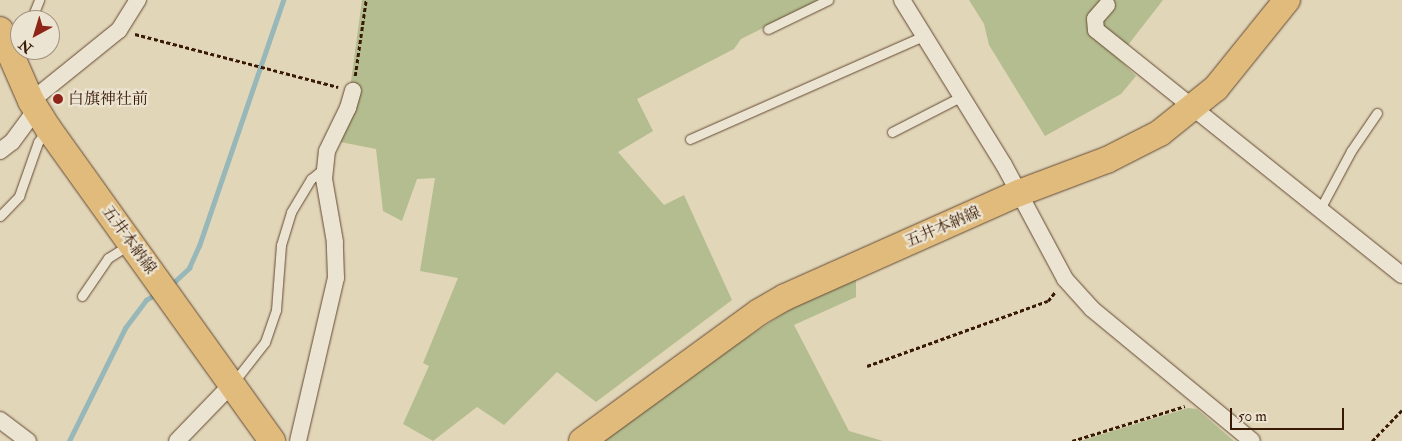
<!DOCTYPE html>
<meta charset="utf-8">
<style>
body{margin:0}
#map{position:relative;width:1402px;height:441px;overflow:hidden;background:#e2d6b9;font-family:"IM FELL Double Pica","Noto Serif JP",serif}
div>[style]{position:absolute}
[style*='--x']{left:calc(var(--x)*1px);top:calc(var(--y)*1px);width:calc(var(--w)*1px);rotate:calc(var(--a)*1deg)}
.green>*{inset:0;background:#b4bd8f}
.stream>*{height:4.5px;margin:-2.25px;padding:0 2.25px;transform-origin:2.25px;border-radius:2.25px;background:#97b7b8}
.path>*{height:2.5px;margin-top:-1.25px;transform-origin:0;background:repeating-linear-gradient(90deg,#391a04 0 4px,transparent 0 6.5px)}
.roads{filter:drop-shadow(0 0 1px #634931) drop-shadow(0 0 1px #634931)}
.lane>*{height:9px;margin:-4.5px;padding:0 4.5px;transform-origin:4.5px;border-radius:4.5px;background:#ece4d2}
.street>*{height:16px;margin:-8px;padding:0 8px;transform-origin:8px;border-radius:8px;background:#ece4d2}
.primary>*{height:26px;margin:-13px;padding:0 13px;transform-origin:13px;border-radius:13px;background:#e1bb7c}
.dots>*{width:14px;height:14px;translate:-50% -50%;box-sizing:border-box;border:2px solid #ece4d2;border-radius:50%}
span{translate:-50% -50%;white-space:nowrap;text-align:center;line-height:1.15;-webkit-text-stroke:4.5px #ece4d2;paint-order:stroke}
.poi-label{font-size:16px;color:#391a04}
.left{translate:0 -50%;text-align:left}
.street-label{font-size:16px;color:#391a04}
.north{position:absolute;left:10px;top:10px;width:50px;height:50px;box-sizing:border-box;background:#ece4d2;border:1px solid #a49380;border-radius:50%;rotate:219deg;font-size:14px;font-weight:700;line-height:20px;text-align:center;color:#391a04}
.north::after{content:'';display:block;margin:auto;width:18px;height:22px;background:#8f2418;clip-path:polygon(50% 0,100% 100%,50% 72%,0 100%)}
.scale{position:absolute;left:1230px;top:408px;width:114px;height:22px;box-sizing:border-box;border:2px solid #391a04;border-top:0;padding-left:6px;font-size:15px;line-height:18px;white-space:nowrap;color:#391a04;-webkit-text-stroke:4px #ece4d2;paint-order:stroke}
</style>
<div id="map">
<div class="green">
<div style="clip-path:polygon(362px 0,819px 0,741px 39px,734px 49px,637px 99px,653px 131px,618px 152px,664px 205px,684px 195px,732px 300px,596px 402px,557px 372px,504px 425px,477px 407px,433px 441px,403px 424px,429px 366px,423px 363px,458px 278px,420px 271px,435px 178px,417px 179px,402px 221px,383px 211px,376px 149px,330px 140px,349px 96px)"></div>
<div style="clip-path:polygon(969px 0,1163px 0,1118px 58px,1136px 76px,1121px 94px,1045px 136px,989px 45px,984px 24px)"></div>
<div style="clip-path:polygon(856px 278px,856px 297px,794px 325px,849px 431px,883px 441px,602px 441px,726px 351px,789px 310px)"></div>
<div style="clip-path:polygon(1188px 408px,1197px 409px,1234px 441px,1080px 441px)"></div>
</div>
<div class="stream">
<div style="--x:171;--y:285;--w:25;--a:-43"></div>
<div style="--x:189;--y:268;--w:24;--a:-66"></div>
<div style="--x:199;--y:246;--w:260;--a:-71.1"></div>
<div style="--x:69;--y:441;--w:126;--a:-63.6"></div>
<div style="--x:125;--y:328;--w:35;--a:-53"></div>
<div style="--x:146;--y:300;--w:12;--a:-31"></div>
</div>
<div class="path">
<div style="--x:135;--y:34;--w:210;--a:14.6"></div>
<div style="--x:355;--y:76;--w:77;--a:-81.8"></div>
<div style="--x:867;--y:366;--w:192;--a:-19.8"></div>
<div style="--x:1048;--y:301;--w:11;--a:-52"></div>
<div style="--x:1072;--y:441;--w:118;--a:-17.2"></div>
<div style="--x:1372;--y:441;--w:43;--a:-45.9"></div>
</div>
<div class="roads">
<div class="lane">
<div style="--x:31;--y:20;--w:22;--a:-68"></div>
<div style="--x:768;--y:29;--w:67;--a:-25.8"></div>
<div style="--x:892;--y:132;--w:79;--a:-27.2"></div>
<div style="--x:690;--y:139;--w:256;--a:-23.8"></div>
<div style="--x:1320;--y:209;--w:66;--a:-61.9"></div>
<div style="--x:1351;--y:151;--w:46;--a:-55.6"></div>
<div style="--x:0;--y:216;--w:28;--a:-46"></div>
<div style="--x:19;--y:196;--w:57;--a:-70.6"></div>
<div style="--x:38;--y:142;--w:15;--a:-53"></div>
<div style="--x:82;--y:296;--w:46;--a:-55.6"></div>
<div style="--x:108;--y:258;--w:25;--a:-32"></div>
<div style="--x:233;--y:383;--w:52;--a:-52"></div>
<div style="--x:265;--y:342;--w:34;--a:-71"></div>
<div style="--x:276;--y:310;--w:65;--a:-85.6"></div>
<div style="--x:281;--y:245;--w:34;--a:-73"></div>
<div style="--x:291;--y:212;--w:39;--a:-59"></div>
<div style="--x:311;--y:179;--w:17;--a:-40"></div>
</div>
<div class="street">
<div style="--x:902;--y:0;--w:194;--a:58.3"></div>
<div style="--x:1004;--y:165;--w:129;--a:61.8"></div>
<div style="--x:1065;--y:279;--w:40;--a:48"></div>
<div style="--x:1092;--y:309;--w:207;--a:39.5"></div>
<div style="--x:1107;--y:5;--w:18;--a:131"></div>
<div style="--x:1095;--y:19;--w:11;--a:85"></div>
<div style="--x:1096;--y:30;--w:392;--a:38.7"></div>
<div style="--x:31;--y:101;--w:113;--a:-38.9"></div>
<div style="--x:119;--y:30;--w:36;--a:-58"></div>
<div style="--x:0;--y:151;--w:15;--a:-37"></div>
<div style="--x:12;--y:142;--w:42;--a:-53.7"></div>
<div style="--x:0;--y:420;--w:35;--a:37"></div>
<div style="--x:177;--y:441;--w:79;--a:-46"></div>
<div style="--x:298;--y:441;--w:167;--a:-76.9"></div>
<div style="--x:336;--y:278;--w:36;--a:-92"></div>
<div style="--x:335;--y:242;--w:64;--a:-99.9"></div>
<div style="--x:324;--y:179;--w:28;--a:-84"></div>
<div style="--x:327;--y:151;--w:48;--a:-64"></div>
<div style="--x:348;--y:108;--w:18;--a:-74"></div>
</div>
<div class="primary">
<div style="--x:0;--y:30;--w:77;--a:66.4"></div>
<div style="--x:31;--y:101;--w:32;--a:58"></div>
<div style="--x:48;--y:128;--w:385;--a:54.4"></div>
<div style="--x:582;--y:441;--w:219;--a:-36.1"></div>
<div style="--x:759;--y:312;--w:30;--a:-30"></div>
<div style="--x:785;--y:297;--w:256;--a:-24"></div>
<div style="--x:1019;--y:193;--w:94;--a:-20.6"></div>
<div style="--x:1107;--y:160;--w:59;--a:-27"></div>
<div style="--x:1160;--y:133;--w:72;--a:-38.8"></div>
<div style="--x:1216;--y:88;--w:113;--a:-51.1"></div>
</div>
</div>
<div class="dots">
<div style="left:58px;top:99px;background:#8f2418"></div>
</div>
<div class="poi-label">
<span class="left" style="left:68px;top:99px">白旗神社前</span>
</div>
<div class="street-label">
<span style="left:943px;top:227px;rotate:-23deg">五井本納線</span>
<span style="left:129px;top:240px;rotate:54deg">五井本納線</span>
</div>
<div class="north">N</div>
<div class="scale">50 m</div>
</div>
